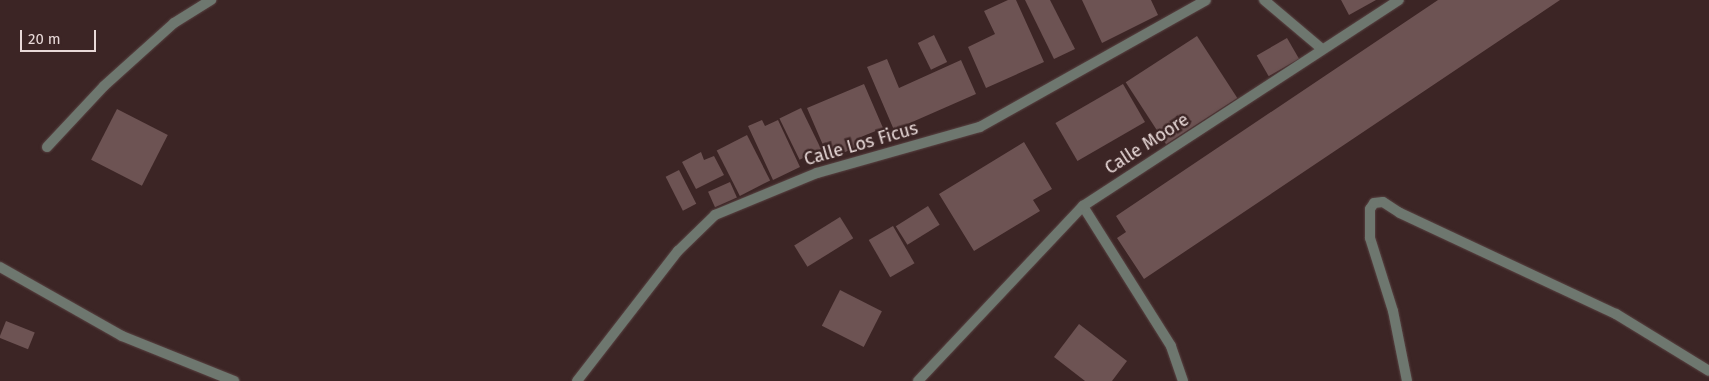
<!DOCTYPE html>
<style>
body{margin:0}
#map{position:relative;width:1709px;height:381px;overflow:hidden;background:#3c2525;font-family:"Fira Sans",sans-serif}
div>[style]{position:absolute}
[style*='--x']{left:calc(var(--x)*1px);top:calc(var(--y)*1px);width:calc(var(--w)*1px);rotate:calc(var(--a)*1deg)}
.building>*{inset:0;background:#6d5353;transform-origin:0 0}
.roads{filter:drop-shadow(0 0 1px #584242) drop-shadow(0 0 1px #584242)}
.service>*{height:10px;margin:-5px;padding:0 5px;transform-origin:5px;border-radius:5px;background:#6e776f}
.minor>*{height:10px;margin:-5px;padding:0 5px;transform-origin:5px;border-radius:5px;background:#6e776f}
span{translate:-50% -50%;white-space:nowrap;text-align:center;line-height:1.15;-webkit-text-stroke:5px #3c2525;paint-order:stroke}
.street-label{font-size:18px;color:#e8d9d8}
.scale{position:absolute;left:20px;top:30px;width:76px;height:22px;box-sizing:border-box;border:2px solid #e8d9d8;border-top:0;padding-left:6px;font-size:15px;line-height:18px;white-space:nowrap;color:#e8d9d8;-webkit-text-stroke:4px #3c2525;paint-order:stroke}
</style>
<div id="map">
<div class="building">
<div style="clip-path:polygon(1008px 0,1016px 0,1044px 62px,986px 88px,968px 47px,995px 34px,984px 11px)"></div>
<div style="clip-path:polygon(1025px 0,1050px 0,1075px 49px,1054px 59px)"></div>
<div style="clip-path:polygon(1082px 0,1151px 0,1158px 15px,1102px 43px)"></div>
<div style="clip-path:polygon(1341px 0,1376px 0,1349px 15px)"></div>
<div style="clip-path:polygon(1438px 0,1560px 0,1144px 279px,1117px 238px,1126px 232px,1116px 216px)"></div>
<div style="left:934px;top:35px;width:30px;height:18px;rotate:64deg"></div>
<div style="left:1197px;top:36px;width:74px;height:85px;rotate:57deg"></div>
<div style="left:1287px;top:38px;width:24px;height:35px;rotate:60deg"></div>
<div style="clip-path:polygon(887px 59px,899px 88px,961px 60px,976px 94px,894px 130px,867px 67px)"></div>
<div style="clip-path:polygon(864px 84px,883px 128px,856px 139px,859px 146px,829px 159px,807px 108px)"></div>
<div style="left:1123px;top:84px;width:44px;height:78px;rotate:60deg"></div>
<div style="left:801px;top:108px;width:46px;height:24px;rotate:64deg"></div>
<div style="left:117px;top:109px;width:57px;height:57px;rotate:27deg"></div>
<div style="clip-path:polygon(762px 120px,765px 126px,778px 120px,800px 167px,773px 180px,748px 126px)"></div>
<div style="left:747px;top:135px;width:51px;height:34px;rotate:63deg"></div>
<div style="clip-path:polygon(1024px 142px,1052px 189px,1033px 200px,1040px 211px,974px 251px,939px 194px)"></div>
<div style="clip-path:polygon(701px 152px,704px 160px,714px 156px,724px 175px,696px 189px,682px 162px)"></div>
<div style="left:679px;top:170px;width:38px;height:15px;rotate:63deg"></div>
<div style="left:730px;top:182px;width:17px;height:24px;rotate:66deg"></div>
<div style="left:928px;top:206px;width:22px;height:38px;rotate:58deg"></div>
<div style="left:840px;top:217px;width:25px;height:54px;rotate:58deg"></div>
<div style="left:893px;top:226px;width:43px;height:28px;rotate:60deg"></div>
<div style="left:840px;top:290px;width:47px;height:40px;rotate:27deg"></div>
<div style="left:6px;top:321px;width:31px;height:18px;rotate:22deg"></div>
<div style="clip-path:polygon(1079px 324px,1127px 361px,1112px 381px,1085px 381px,1054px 357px)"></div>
</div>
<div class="roads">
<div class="service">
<div style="--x:47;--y:147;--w:83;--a:-46.9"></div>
<div style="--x:104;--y:86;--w:94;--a:-42"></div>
<div style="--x:174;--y:23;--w:44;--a:-31.9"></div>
<div style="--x:918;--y:381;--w:241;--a:-46.7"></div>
</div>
<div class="minor">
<div style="--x:1264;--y:0;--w:76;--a:40.2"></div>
<div style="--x:0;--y:267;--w:140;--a:29.5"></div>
<div style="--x:122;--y:336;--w:121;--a:21.9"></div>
<div style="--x:577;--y:381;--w:165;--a:-52.2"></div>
<div style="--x:678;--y:251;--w:52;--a:-44.2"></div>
<div style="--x:715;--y:215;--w:110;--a:-22.4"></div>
<div style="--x:817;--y:173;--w:169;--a:-15.8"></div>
<div style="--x:980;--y:127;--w:259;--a:-29.3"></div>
<div style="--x:1183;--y:381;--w:37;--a:-109"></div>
<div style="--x:1171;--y:346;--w:165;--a:-122.2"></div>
<div style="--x:1083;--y:206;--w:377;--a:-33.1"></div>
<div style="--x:1407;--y:381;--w:71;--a:-101.3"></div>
<div style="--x:1393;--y:311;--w:77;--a:-107.5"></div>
<div style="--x:1370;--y:238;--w:29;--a:-90"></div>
<div style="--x:1370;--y:209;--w:7;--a:-56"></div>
<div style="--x:1374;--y:203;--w:9;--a:-6"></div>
<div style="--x:1383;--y:202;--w:20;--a:33"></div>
<div style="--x:1400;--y:213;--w:238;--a:25.1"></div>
<div style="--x:1616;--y:314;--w:109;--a:31.5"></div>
</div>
</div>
<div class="street-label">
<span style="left:861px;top:144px;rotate:-16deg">Calle Los Ficus</span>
<span style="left:1147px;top:144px;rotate:-33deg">Calle Moore</span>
</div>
<div class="scale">20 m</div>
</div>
